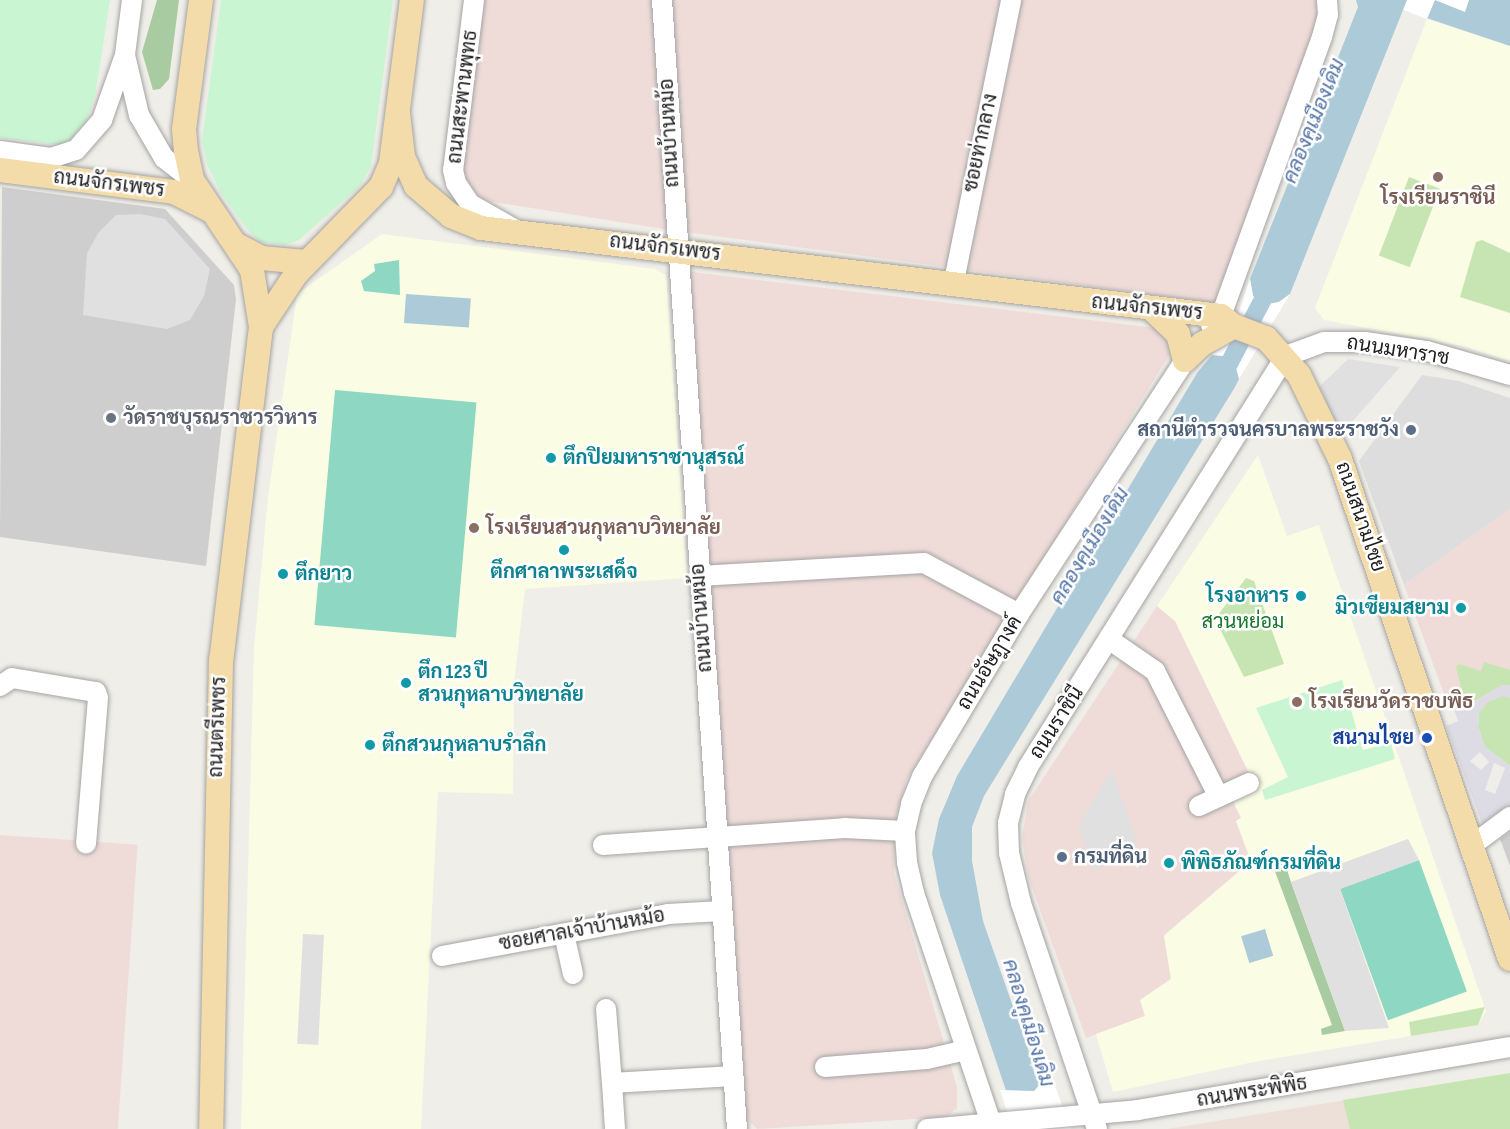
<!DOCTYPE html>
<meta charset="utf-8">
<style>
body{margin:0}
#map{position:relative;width:1510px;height:1129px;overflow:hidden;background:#f0eee8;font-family:"Sofia Sans Condensed",Sarabun,sans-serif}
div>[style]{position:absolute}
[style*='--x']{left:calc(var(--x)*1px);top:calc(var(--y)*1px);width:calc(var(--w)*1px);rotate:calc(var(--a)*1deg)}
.residential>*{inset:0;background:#dedddd}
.commercial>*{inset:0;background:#efdcd9;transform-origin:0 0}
.education>*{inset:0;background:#fafce4}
.religious>*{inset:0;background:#cecece}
.military>*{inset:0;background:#ece0d9}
.grass>*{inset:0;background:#c6e5b3;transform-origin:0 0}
.forest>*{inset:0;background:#a8cba1}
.park>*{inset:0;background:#caf5d2}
.pitch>*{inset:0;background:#8ed7c3;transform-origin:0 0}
.parking>*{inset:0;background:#e0e0e0;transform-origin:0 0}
.plaza>*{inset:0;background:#dddce5}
.water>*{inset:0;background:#adcad9;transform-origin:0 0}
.pier>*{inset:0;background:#fff}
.canal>*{height:18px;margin:-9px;padding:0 9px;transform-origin:9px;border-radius:9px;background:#adcad9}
.roads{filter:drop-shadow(0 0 2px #a4a4a4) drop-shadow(0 0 2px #a4a4a4)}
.minor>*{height:20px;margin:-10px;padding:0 10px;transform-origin:10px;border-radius:10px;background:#fff}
.major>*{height:24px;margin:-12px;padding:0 12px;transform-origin:12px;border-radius:12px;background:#f3dca9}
.dots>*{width:16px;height:16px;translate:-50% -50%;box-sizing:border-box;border:3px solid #fff;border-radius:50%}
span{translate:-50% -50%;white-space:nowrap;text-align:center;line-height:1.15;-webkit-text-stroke:5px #fff;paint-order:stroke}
.street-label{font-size:20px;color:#202020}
.education-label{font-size:20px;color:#785e54;font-weight:700}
.left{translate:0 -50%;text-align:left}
.worship-label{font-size:20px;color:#5b616d;font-weight:700}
.service-label{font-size:20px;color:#4e5e75;font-weight:700}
.right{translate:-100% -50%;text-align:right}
.culture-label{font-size:20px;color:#0d838f;font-weight:700}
.park-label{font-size:20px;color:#177629}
.transit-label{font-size:20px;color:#164399;font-weight:700}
.water-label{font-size:21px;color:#5575a7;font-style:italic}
</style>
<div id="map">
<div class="residential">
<div style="clip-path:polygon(1422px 375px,1459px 381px,1510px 398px,1510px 509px,1404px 585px,1359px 461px)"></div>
</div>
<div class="commercial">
<div style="clip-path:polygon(482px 0,1329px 0,1216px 303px,670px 230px,481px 200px,470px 193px,459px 171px)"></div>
<div style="clip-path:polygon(684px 271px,1156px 328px,1173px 349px,907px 779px,895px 819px,894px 873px,957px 1087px,957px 1108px,946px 1117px,757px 1129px,742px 1113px)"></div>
<div style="clip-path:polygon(1510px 509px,1510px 725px,1448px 705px,1404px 585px)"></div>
<div style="clip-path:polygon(1157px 606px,1175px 621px,1254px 784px,1241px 818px,1236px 821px,1251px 861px,1164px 935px,1171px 979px,1140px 1000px,1145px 1016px,1086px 1038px,1028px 876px,1022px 838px,1028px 801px)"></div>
<div style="left:0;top:835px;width:138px;height:294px;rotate:4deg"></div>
</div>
<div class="education">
<div style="clip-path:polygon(1427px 19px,1510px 46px,1510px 361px,1463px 346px,1324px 320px,1315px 308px)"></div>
<div style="clip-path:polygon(382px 234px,655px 269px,666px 275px,687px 578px,525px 589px,514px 683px,513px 794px,438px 792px,421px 1129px,241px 1129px,254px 647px,268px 497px,297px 294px)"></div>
<div style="clip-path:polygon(1258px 455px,1287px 536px,1319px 525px,1486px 1011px,1478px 1025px,1254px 1062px,1113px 1092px,1096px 1034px,1145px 1016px,1140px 1000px,1171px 979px,1164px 936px,1251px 861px,1236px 821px,1241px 818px,1230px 795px,1254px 783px,1175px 621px,1157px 606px)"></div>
</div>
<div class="religious">
<div style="clip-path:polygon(2px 187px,165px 209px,234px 285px,236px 299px,206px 566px,0 537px)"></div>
<div style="clip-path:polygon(1510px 832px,1510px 866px,1500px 839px)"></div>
</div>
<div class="military">
<div style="clip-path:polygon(1488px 1077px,1503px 1129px,1167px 1129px)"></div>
</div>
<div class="grass">
<div style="left:1409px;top:177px;width:33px;height:84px;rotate:21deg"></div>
<div style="clip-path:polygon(1482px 240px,1510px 253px,1510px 313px,1460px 297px,1476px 242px)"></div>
<div style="clip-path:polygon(1246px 578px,1254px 581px,1284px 664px,1244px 677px,1215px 619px)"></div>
<div style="clip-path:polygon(1484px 662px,1510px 670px,1510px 685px,1502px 685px,1466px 706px,1456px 667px,1459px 664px,1481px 671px)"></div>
<div style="clip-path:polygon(1502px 696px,1510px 698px,1510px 766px,1485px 747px,1478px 727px,1479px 713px,1488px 702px)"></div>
<div style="clip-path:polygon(1485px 1007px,1478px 1025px,1411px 1036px,1409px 1022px)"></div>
<div style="clip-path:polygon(1510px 1073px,1510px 1129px,1350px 1129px,1343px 1100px)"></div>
</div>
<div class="forest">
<div style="clip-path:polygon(157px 0,179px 0,169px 79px,160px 89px,153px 90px,142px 52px)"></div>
<div style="clip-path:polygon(1284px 861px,1291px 882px,1345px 1031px,1322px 1035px,1321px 1029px,1332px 1025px,1273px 866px)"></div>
</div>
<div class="park">
<div style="clip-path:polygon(0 0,110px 0,95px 96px,87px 120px,70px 140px,60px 145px,0 138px)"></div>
<div style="clip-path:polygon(221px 0,393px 0,371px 167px,359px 187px,299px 240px,285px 245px,260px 242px,247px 229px,220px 192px,207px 164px,202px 140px)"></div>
<div style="clip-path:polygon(1342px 680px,1363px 750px,1391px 743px,1395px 759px,1265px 800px,1262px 790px,1288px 777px,1256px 708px)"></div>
</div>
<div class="pitch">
<div style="clip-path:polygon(399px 260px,400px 295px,364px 291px,361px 281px,375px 271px,374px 264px)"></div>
<div style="left:335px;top:390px;width:142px;height:236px;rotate:5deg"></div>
<div style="left:1419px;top:860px;width:140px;height:84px;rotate:70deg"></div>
</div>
<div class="parking">
<div style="clip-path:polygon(140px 214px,165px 219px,210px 269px,204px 296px,190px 320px,167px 329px,83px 315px,87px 253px,99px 232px,116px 215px)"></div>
<div style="clip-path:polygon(1348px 359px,1400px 367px,1340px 436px,1319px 387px)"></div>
<div style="clip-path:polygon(1112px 769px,1141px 856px,1092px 870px,1079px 825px)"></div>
<div style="clip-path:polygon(1408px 839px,1419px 860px,1340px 889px,1389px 1028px,1345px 1031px,1291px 882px)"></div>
<div style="left:303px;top:934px;width:21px;height:110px;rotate:3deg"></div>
</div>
<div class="plaza">
<div style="clip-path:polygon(evenodd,1502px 685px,1510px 685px,1510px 698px,1502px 696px,1488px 702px,1479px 713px,1478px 727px,1485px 747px,1510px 766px,1510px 808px,1483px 826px,1446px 726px,1458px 721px,1454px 709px,1472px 704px,1502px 685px,1480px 752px,1489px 762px,1481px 770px,1470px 761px,1480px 752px,1502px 685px,1494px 763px,1505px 768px,1495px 794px,1485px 790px,1494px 763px)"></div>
</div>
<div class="water">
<div style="clip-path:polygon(1356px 0,1510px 0,1510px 46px,1403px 10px,1290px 294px,1279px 302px,1263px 305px,1253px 296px,1250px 279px,1358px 7px)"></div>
<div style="left:406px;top:294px;width:65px;height:29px;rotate:4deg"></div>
<div style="clip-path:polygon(1227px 354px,1237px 361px,1239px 379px,1235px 387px,984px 796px,972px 827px,972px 861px,983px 921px,1056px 1129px,1019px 1129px,940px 895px,932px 853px,939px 819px,957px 776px,1197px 373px,1212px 355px)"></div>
<div style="left:1265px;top:929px;width:28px;height:25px;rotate:73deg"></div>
</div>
<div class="pier">
<div style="clip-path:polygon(1407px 0,1469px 0,1465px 12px,1435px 0,1427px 19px,1403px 10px)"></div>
<div style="clip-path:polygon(1250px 279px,1253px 296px,1263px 305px,1279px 302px,1290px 294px,1239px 379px,1233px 357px,1212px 355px,1234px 326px)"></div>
<div style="clip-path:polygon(1043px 1070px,1052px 1078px,1071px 1129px,1013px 1129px,1000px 1090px,1034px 1091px,1044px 1080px)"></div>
</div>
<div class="canal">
<div style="--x:1222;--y:377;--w:107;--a:-62.2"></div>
</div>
<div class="roads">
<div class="minor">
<div style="--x:132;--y:0;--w:55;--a:97.3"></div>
<div style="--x:125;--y:55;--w:62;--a:76.9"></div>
<div style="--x:139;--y:115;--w:50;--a:59.8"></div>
<div style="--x:164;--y:158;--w:36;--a:38"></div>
<div style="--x:474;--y:0;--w:171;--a:97"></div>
<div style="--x:453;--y:170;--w:13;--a:77"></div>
<div style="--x:456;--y:183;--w:25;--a:56"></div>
<div style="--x:470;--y:204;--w:51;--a:29.6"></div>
<div style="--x:662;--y:0;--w:1131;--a:86.2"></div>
<div style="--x:0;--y:151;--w:51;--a:7.8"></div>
<div style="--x:51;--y:158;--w:26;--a:-18"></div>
<div style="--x:76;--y:150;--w:40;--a:-49"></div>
<div style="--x:102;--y:120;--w:66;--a:-70.5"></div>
<div style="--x:953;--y:286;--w:292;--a:-78.5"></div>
<div style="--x:1211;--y:325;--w:13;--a:-42"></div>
<div style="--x:1221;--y:316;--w:297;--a:-70.1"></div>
<div style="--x:1322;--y:37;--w:23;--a:-75"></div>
<div style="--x:1328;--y:15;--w:15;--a:-94"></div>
<div style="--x:699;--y:576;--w:225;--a:-3.3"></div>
<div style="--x:924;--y:563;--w:108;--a:28.2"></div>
<div style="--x:1110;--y:640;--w:55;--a:34.6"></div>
<div style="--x:1155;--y:671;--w:141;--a:63.1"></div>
<div style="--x:0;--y:686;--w:14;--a:-34"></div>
<div style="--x:12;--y:678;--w:85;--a:9.5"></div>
<div style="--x:96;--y:692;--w:6;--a:72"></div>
<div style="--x:98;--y:698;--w:146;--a:94.7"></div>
<div style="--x:1199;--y:806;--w:55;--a:-24.7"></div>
<div style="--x:603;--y:845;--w:242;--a:-4"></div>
<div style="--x:844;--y:828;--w:61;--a:2.8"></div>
<div style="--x:1471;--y:846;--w:49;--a:-36.6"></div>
<div style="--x:564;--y:934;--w:41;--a:77.3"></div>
<div style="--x:442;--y:956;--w:230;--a:-10.5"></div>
<div style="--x:668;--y:914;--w:54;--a:-3.2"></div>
<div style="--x:606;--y:1009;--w:74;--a:85.4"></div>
<div style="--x:825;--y:1067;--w:102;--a:-4.5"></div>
<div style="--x:927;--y:1059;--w:39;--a:-13"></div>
<div style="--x:615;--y:1129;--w:46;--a:-93.7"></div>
<div style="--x:612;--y:1083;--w:121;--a:-3.3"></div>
<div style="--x:927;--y:1129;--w:212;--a:-5.1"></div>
<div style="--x:1138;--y:1110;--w:377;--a:-9.6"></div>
<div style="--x:993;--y:1129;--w:249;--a:-108.5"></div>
<div style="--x:914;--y:893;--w:32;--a:-103"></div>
<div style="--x:907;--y:862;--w:31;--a:-94"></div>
<div style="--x:905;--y:831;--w:28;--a:-77"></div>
<div style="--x:911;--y:804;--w:31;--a:-68"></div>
<div style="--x:923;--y:775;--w:187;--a:-59.2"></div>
<div style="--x:1019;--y:614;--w:318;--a:-56.8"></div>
<div style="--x:1097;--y:1129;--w:238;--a:-108.6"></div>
<div style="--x:1021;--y:903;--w:51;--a:-103.5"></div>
<div style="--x:1009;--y:853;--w:30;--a:-92"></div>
<div style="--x:1008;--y:823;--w:30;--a:-76"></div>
<div style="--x:1015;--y:794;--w:30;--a:-64"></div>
<div style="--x:1028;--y:767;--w:485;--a:-57.9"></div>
<div style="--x:1286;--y:356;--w:40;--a:-20.2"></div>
<div style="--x:1324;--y:342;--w:41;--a:0"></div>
<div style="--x:1365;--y:342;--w:63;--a:8.3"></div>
<div style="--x:1427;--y:351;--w:86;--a:16.1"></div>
</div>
<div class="major">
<div style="--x:201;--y:0;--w:130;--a:97.5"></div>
<div style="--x:184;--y:129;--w:22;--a:85"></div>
<div style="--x:186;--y:151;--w:30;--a:78"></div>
<div style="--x:192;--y:180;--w:108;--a:56.3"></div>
<div style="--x:252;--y:270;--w:58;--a:81"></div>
<div style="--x:261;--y:327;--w:335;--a:96.8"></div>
<div style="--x:221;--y:660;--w:469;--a:91.2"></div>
<div style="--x:398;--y:113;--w:44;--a:83.5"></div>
<div style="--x:403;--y:157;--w:32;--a:66"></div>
<div style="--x:416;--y:186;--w:46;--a:40.6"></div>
<div style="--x:451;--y:216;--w:32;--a:22"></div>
<div style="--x:481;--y:228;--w:745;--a:6.78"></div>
<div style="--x:1221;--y:316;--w:16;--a:38"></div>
<div style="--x:1234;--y:326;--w:34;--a:21"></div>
<div style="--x:1266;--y:338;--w:50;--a:48.3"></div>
<div style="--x:1299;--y:375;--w:93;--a:64"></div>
<div style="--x:1340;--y:459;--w:528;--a:71.22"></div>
<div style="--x:0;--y:170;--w:175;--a:7.2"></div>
<div style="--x:174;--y:192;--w:40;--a:26.6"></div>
<div style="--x:237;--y:245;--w:27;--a:28"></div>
<div style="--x:261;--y:258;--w:45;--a:5.1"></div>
<div style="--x:1151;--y:308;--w:37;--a:44"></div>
<div style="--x:1178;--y:334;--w:27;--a:75"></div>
<div style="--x:261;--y:327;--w:64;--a:-56.6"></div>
<div style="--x:296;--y:274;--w:122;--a:-45.7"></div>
<div style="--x:381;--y:187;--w:26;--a:-67"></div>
<div style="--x:391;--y:163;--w:164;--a:-82.7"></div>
<div style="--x:1185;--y:360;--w:23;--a:-43"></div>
<div style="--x:1202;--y:344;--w:37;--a:-29"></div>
</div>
</div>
<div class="dots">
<div style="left:1438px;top:177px;background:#8d6e63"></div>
<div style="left:111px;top:418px;background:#6b7280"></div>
<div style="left:1411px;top:430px;background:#5c6f8a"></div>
<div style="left:551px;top:458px;background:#0f9aa8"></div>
<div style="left:474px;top:528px;background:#8d6e63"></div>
<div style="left:564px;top:550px;background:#0f9aa8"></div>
<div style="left:283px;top:574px;background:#0f9aa8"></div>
<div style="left:1301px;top:596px;background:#0f9aa8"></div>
<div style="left:1461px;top:608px;background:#0f9aa8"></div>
<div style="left:406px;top:683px;background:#0f9aa8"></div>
<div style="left:1297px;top:702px;background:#8d6e63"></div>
<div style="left:1427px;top:738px;background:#1a4fb4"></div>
<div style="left:370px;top:745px;background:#0f9aa8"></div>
<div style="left:1062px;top:857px;background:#5c6f8a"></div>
<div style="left:1169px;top:863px;background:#0f9aa8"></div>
</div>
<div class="street-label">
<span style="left:463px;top:97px;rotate:-83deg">ถนนสะพานพุทธ</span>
<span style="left:670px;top:133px;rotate:-93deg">ถนนบ้านหม้อ</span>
<span style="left:981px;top:143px;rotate:-78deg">ซอยท่ากลาง</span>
<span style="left:109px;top:184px;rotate:7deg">ถนนจักรเพชร</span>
<span style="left:665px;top:248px;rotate:7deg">ถนนจักรเพชร</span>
<span style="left:1147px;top:308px;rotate:6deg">ถนนจักรเพชร</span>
<span style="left:1398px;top:351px;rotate:9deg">ถนนมหาราช</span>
<span style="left:1360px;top:517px;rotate:71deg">ถนนสนามไชย</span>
<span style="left:702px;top:618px;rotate:-94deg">ถนนบ้านหม้อ</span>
<span style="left:990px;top:663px;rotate:-59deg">ถนนอัษฎางค์</span>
<span style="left:1057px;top:723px;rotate:-57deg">ถนนราชินี</span>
<span style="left:218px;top:727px;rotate:-88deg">ถนนตรีเพชร</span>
<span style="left:582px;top:930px;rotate:-10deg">ซอยศาลเจ้าบ้านหม้อ</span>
<span style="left:1252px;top:1092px;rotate:-9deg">ถนนพระพิพิธ</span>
</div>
<div class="education-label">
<span style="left:1438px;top:198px">โรงเรียนราชินี</span>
<span class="left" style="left:486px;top:528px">โรงเรียนสวนกุหลาบวิทยาลัย</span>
<span class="left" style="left:1309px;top:702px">โรงเรียนวัดราชบพิธ</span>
</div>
<div class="worship-label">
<span class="left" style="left:123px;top:418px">วัดราชบุรณราชวรวิหาร</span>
</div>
<div class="service-label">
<span class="right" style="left:1399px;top:430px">สถานีตำรวจนครบาลพระราชวัง</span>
<span class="left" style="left:1074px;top:857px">กรมที่ดิน</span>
</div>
<div class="culture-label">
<span class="left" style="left:563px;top:458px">ตึกปิยมหาราชานุสรณ์</span>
<span style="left:564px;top:572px">ตึกศาลาพระเสด็จ</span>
<span class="left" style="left:295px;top:574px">ตึกยาว</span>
<span class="right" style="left:1289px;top:596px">โรงอาหาร</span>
<span class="right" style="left:1449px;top:608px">มิวเซียมสยาม</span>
<span class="left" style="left:418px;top:684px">ตึก 123 ปี<br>สวนกุหลาบวิทยาลัย</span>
<span class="left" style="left:382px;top:745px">ตึกสวนกุหลาบรำลึก</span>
<span class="left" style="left:1181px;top:863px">พิพิธภัณฑ์กรมที่ดิน</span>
</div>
<div class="park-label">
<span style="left:1243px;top:622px">สวนหย่อม</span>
</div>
<div class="transit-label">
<span class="right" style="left:1414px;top:738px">สนามไชย</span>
</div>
<div class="water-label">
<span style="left:1314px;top:121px;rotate:-68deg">คลองคูเมืองเดิม</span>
<span style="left:1090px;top:546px;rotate:-59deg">คลองคูเมืองเดิม</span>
<span style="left:1028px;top:1023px;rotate:73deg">คลองคูเมืองเดิม</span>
</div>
</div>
